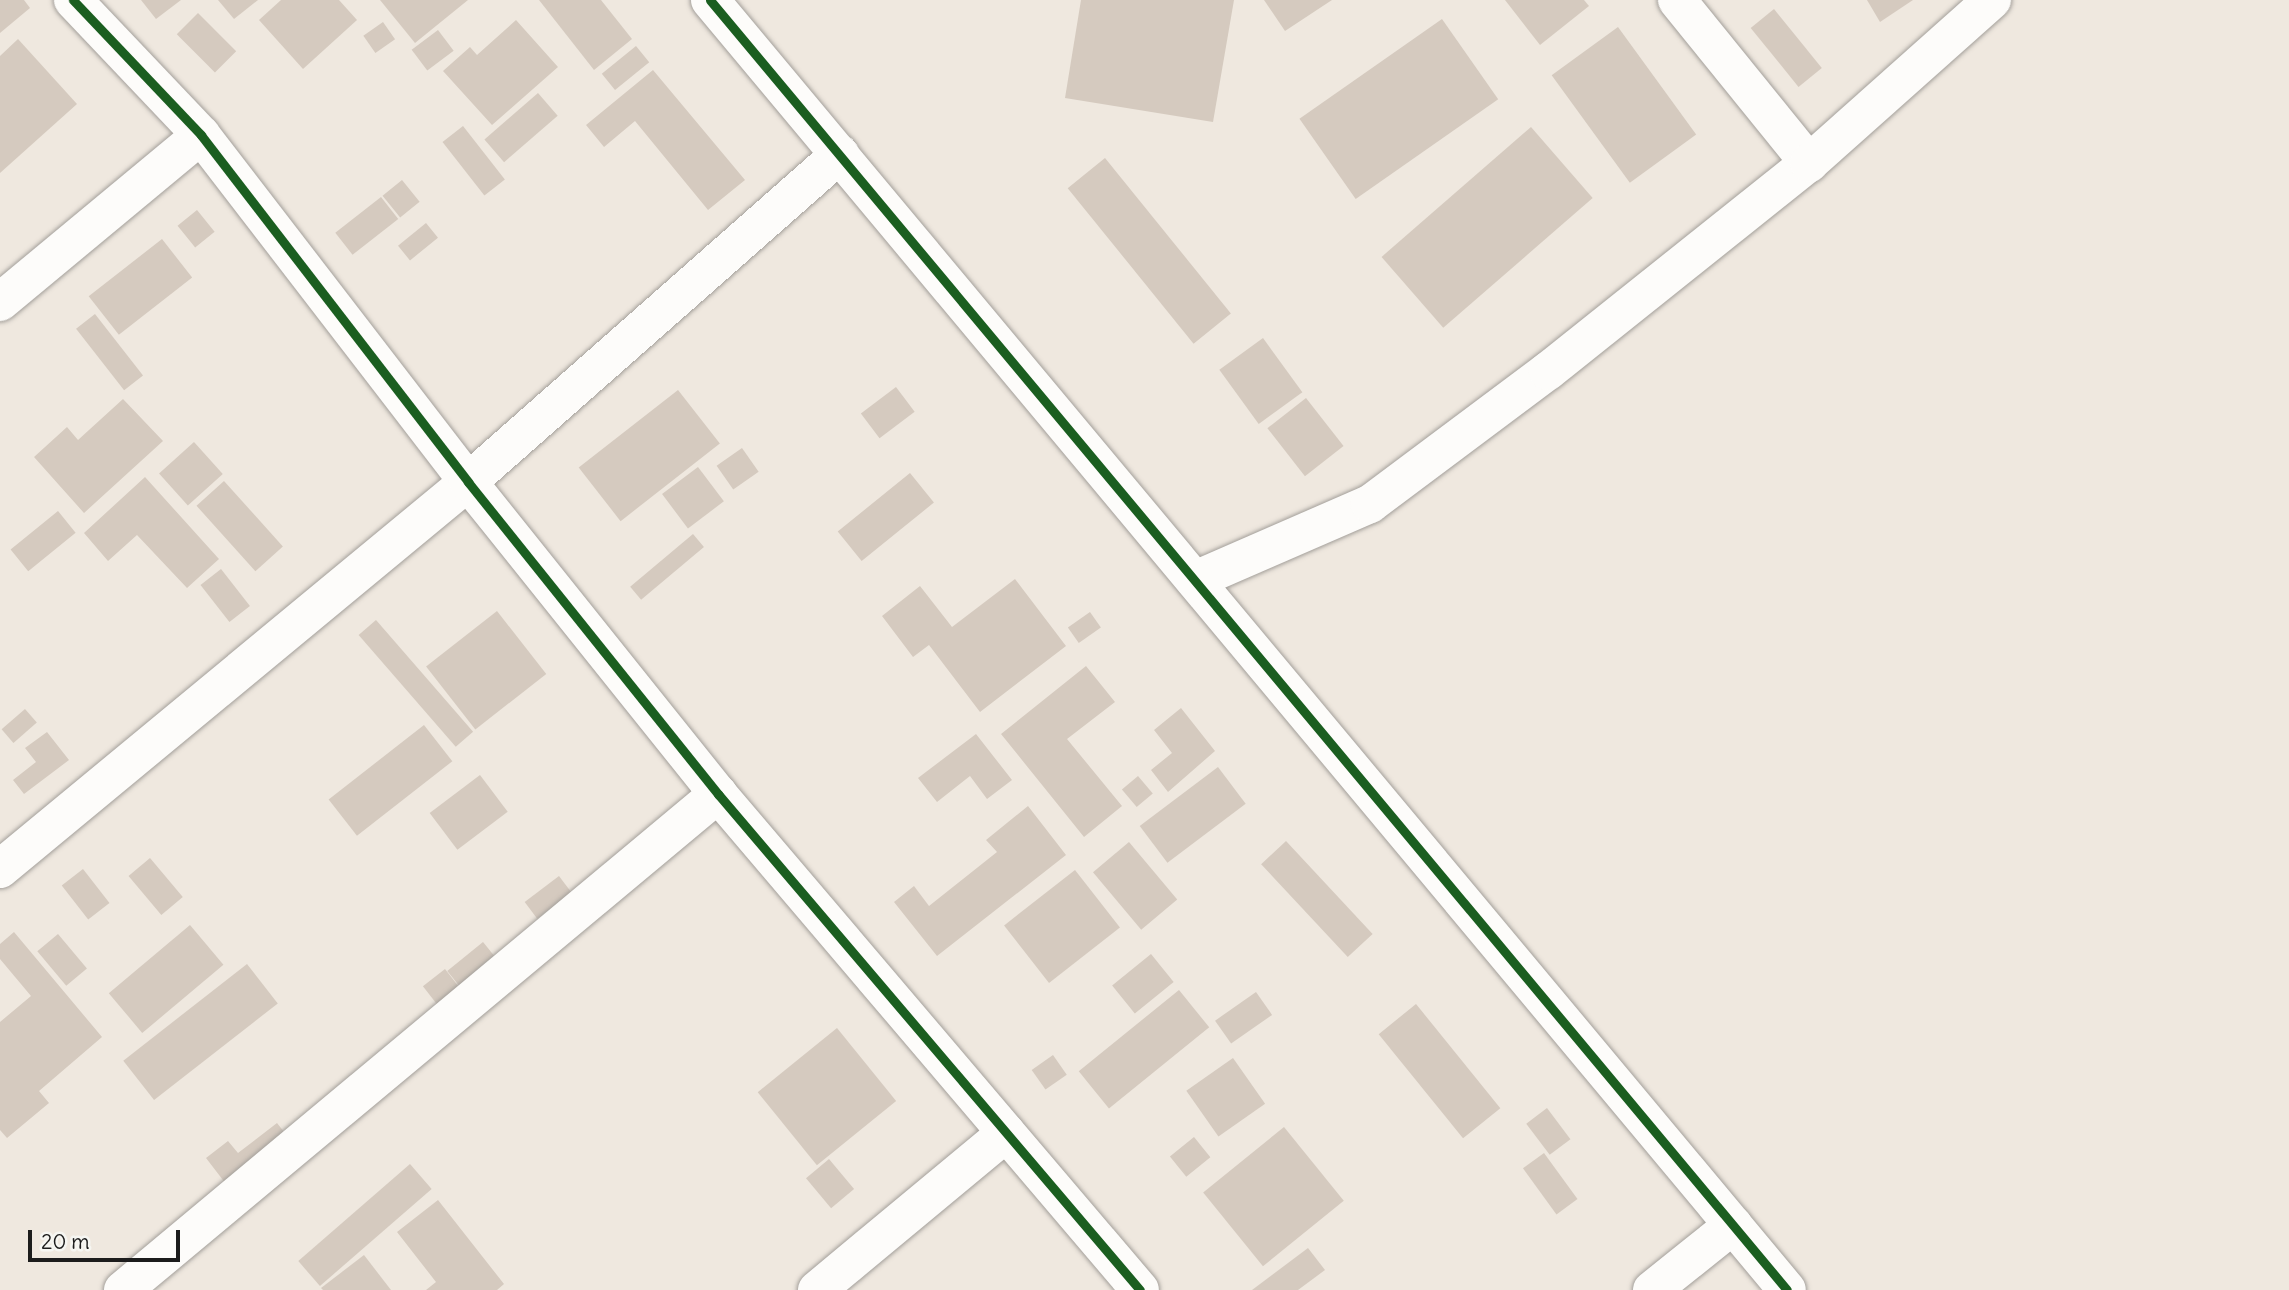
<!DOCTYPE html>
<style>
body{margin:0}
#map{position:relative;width:2289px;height:1290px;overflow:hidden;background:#efe8df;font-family:Delius,sans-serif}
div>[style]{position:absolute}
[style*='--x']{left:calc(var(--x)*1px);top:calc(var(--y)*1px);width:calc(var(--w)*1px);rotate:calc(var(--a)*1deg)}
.building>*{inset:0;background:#d5cabf;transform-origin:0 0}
.roads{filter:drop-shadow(0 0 2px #a39f9a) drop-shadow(0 0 2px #a39f9a)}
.minor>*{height:38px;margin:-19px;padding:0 19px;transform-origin:19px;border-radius:19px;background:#fdfcfa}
.tertiary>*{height:38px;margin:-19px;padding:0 19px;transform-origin:19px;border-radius:19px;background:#fdfcfa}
.cycleway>*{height:9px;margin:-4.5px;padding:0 4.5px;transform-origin:4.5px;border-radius:4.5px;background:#1b5e20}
span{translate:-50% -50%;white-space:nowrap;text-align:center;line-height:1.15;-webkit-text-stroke:5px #f6f6f2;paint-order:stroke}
.scale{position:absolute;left:28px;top:1230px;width:152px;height:32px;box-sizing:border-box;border:4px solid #1c1c1c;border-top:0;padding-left:9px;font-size:21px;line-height:24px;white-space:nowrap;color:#1c1c1c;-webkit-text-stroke:5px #f6f6f2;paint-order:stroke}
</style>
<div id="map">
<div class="building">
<div style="clip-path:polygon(0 0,24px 0,30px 8px,0 33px)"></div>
<div style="clip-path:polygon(141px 0,181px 0,156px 19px)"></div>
<div style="clip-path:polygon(218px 0,258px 0,234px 19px)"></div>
<div style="clip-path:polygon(281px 0,339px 0,357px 20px,303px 69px,259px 20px)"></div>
<div style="clip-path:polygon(380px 0,468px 0,415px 43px)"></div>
<div style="clip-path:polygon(539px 0,601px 0,632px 39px,594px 70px)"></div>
<div style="clip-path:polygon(1081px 0,1234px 0,1213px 122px,1065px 98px)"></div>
<div style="clip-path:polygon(1264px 0,1332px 0,1285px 31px)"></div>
<div style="clip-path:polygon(1505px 0,1584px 0,1589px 6px,1540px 45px)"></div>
<div style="clip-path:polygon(1867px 0,1913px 0,1880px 22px)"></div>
<div style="left:1774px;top:9px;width:76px;height:30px;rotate:51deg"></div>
<div style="left:198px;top:13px;width:54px;height:30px;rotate:45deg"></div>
<div style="left:1442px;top:19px;width:98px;height:174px;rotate:55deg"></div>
<div style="clip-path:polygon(516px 20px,558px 67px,492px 125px,443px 71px,470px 47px,477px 55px)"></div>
<div style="left:383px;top:22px;width:21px;height:24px;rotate:55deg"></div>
<div style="left:1618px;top:27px;width:133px;height:82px;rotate:54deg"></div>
<div style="left:438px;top:30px;width:26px;height:33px;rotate:53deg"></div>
<div style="clip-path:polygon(18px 39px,77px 104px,0 173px,0 56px)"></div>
<div style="left:636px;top:46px;width:21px;height:44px;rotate:51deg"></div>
<div style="clip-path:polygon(653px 70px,745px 180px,708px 210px,635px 121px,604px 147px,586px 125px)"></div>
<div style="left:538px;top:93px;width:30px;height:71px;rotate:49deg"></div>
<div style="left:463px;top:126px;width:68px;height:26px;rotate:52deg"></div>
<div style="left:1531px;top:127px;width:94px;height:198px;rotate:49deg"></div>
<div style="left:1105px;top:158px;width:200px;height:48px;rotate:51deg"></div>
<div style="left:402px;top:180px;width:28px;height:25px;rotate:51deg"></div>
<div style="left:381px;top:197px;width:28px;height:58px;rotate:52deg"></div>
<div style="left:197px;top:210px;width:28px;height:25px;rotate:51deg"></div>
<div style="left:426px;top:223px;width:19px;height:36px;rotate:51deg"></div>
<div style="left:162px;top:239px;width:49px;height:93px;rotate:52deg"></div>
<div style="left:95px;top:314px;width:78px;height:24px;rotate:52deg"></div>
<div style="left:1263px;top:338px;width:67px;height:54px;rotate:54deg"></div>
<div style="left:896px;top:387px;width:31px;height:44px;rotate:53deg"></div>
<div style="left:678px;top:390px;width:68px;height:126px;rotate:52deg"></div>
<div style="left:1306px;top:398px;width:61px;height:49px;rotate:52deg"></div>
<div style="clip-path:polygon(123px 399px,163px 441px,84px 513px,34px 457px,67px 427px,78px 440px)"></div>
<div style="left:194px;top:442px;width:43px;height:47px;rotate:48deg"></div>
<div style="left:742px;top:448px;width:29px;height:31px;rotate:55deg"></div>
<div style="left:698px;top:467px;width:43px;height:45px;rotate:53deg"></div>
<div style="left:910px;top:473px;width:38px;height:93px;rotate:51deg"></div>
<div style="clip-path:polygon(145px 477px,219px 559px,187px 588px,137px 535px,108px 561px,84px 533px)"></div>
<div style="left:224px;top:481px;width:88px;height:37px;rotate:48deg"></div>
<div style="left:58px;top:511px;width:28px;height:61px;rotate:51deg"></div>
<div style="left:693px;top:534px;width:17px;height:82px;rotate:50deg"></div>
<div style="left:221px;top:569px;width:47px;height:26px;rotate:52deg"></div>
<div style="clip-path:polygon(1015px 579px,1066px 646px,980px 712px,929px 645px,913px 657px,882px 616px,920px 586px,952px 627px)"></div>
<div style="left:497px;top:611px;width:80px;height:90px;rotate:52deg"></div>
<div style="left:1090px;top:612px;width:19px;height:27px;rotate:55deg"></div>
<div style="left:376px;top:620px;width:148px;height:23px;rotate:49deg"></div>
<div style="clip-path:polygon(1086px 666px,1115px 702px,1067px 739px,1122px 806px,1084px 837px,1001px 734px)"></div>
<div style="clip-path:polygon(1181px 708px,1215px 751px,1168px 792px,1151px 770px,1172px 753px,1154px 730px)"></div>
<div style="left:25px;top:709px;width:18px;height:31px;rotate:49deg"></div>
<div style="left:424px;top:725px;width:46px;height:121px;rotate:52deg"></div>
<div style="clip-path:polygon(47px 732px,69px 760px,24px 794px,13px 780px,36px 762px,25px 748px)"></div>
<div style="clip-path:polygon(976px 734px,1012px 780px,987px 799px,970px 776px,937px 802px,918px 778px)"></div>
<div style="left:1218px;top:767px;width:46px;height:98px;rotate:53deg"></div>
<div style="left:480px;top:775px;width:46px;height:63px;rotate:53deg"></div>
<div style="left:1138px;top:776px;width:23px;height:21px;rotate:50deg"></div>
<div style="clip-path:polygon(1028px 806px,1066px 855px,937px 956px,894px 902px,914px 886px,929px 906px,997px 852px,986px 840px)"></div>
<div style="left:1286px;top:841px;width:127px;height:34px;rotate:47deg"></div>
<div style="left:1129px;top:842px;width:75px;height:47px;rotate:50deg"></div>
<div style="left:150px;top:858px;width:51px;height:28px;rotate:50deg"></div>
<div style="left:83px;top:869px;width:43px;height:27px;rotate:52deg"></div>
<div style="left:1075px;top:870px;width:73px;height:90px;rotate:52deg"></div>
<div style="left:559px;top:876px;width:21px;height:43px;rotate:53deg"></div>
<div style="left:190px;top:925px;width:52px;height:106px;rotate:50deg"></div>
<div style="clip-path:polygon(14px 932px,102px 1037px,39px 1091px,49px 1103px,7px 1138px,0 1130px,0 1022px,31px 996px,0 959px,0 944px)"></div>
<div style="left:58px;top:934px;width:45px;height:27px;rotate:50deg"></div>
<div style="left:483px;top:942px;width:27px;height:46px;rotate:51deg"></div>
<div style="left:1151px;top:954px;width:36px;height:50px;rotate:51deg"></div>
<div style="left:247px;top:964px;width:50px;height:157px;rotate:52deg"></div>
<div style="left:445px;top:969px;width:31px;height:28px;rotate:52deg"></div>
<div style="left:1179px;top:990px;width:48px;height:129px;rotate:51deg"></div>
<div style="left:1256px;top:992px;width:28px;height:50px;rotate:55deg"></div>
<div style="left:1416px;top:1004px;width:134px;height:48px;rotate:51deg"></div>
<div style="left:837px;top:1028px;width:94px;height:102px;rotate:51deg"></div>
<div style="left:1053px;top:1055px;width:24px;height:26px;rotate:55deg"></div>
<div style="left:1233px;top:1058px;width:56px;height:57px;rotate:55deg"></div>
<div style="left:1547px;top:1108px;width:39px;height:26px;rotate:53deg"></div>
<div style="clip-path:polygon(277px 1123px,288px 1137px,226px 1184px,206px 1158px,228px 1141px,238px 1153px)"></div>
<div style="left:1284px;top:1127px;width:95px;height:104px;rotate:51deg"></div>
<div style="left:1194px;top:1137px;width:26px;height:31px;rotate:51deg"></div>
<div style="left:1544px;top:1153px;width:57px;height:26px;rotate:54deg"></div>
<div style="left:829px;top:1159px;width:39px;height:30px;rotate:50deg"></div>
<div style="left:410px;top:1164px;width:33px;height:148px;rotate:49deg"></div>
<div style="clip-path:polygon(438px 1200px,504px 1284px,497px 1290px,426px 1290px,436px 1282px,397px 1232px)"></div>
<div style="clip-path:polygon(1308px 1248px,1325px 1270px,1298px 1290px,1252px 1290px)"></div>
<div style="clip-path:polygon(364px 1255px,391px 1290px,323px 1290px,321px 1288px)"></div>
</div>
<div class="roads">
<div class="minor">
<div style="--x:73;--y:0;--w:186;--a:46.5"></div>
<div style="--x:201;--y:135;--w:438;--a:52.4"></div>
<div style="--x:468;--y:482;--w:400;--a:51.3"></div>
<div style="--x:718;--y:794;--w:651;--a:49.61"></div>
<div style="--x:1677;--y:0;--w:210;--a:51"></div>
<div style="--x:0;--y:302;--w:261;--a:-39.7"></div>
<div style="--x:1195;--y:580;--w:191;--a:-23.5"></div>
<div style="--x:1370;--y:504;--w:222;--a:-36.8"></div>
<div style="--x:1548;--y:371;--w:334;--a:-38.6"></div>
<div style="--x:1809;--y:163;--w:245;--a:-41.7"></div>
<div style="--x:0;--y:869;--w:607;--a:-39.59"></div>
<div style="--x:468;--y:482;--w:496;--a:-41.4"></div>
<div style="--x:123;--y:1290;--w:775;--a:-39.82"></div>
<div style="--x:817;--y:1290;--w:246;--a:-39.7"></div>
<div style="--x:1652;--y:1290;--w:104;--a:-38.7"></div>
</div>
<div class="tertiary">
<div style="--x:710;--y:0;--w:1680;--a:50.14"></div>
</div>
</div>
<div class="cycleway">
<div style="--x:73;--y:0;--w:186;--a:46.5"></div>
<div style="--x:201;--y:135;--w:438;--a:52.4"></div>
<div style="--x:468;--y:482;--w:400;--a:51.3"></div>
<div style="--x:718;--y:794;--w:651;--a:49.61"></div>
<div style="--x:710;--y:0;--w:1680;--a:50.14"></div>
</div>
<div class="scale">20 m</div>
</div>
